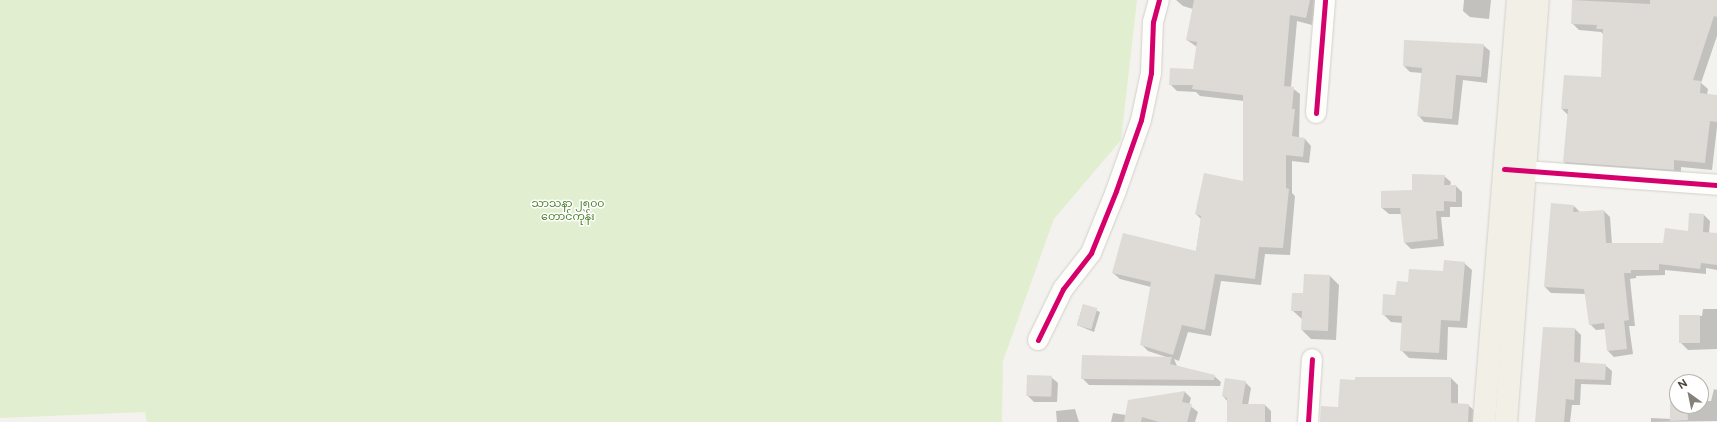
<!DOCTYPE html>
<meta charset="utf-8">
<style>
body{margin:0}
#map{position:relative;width:1717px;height:422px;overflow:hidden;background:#f4f2ee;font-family:Figtree,"Noto Sans Myanmar",sans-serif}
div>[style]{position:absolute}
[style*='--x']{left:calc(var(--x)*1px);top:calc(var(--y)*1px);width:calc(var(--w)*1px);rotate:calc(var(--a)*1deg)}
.green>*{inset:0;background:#e1eecf}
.shadow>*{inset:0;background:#0003}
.building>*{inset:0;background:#dedbd6;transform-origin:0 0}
.roads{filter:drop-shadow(0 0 1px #d2d0cb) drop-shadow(0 0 1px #d2d0cb)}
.street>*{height:20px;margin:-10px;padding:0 10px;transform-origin:10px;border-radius:10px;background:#fdfdfc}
.primary>*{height:22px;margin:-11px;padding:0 11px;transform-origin:11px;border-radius:11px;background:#f2efe6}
.cycleway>*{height:5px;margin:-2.5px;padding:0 2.5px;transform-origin:2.5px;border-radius:2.5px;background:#d6006c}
span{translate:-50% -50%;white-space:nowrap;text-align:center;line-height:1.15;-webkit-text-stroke:3px #fff;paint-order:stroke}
.park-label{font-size:11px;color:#4a7f2a}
.north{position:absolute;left:1669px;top:374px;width:40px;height:40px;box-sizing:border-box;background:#fff;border:1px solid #b7b4b0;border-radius:50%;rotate:327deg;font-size:11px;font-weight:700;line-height:16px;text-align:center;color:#4b4439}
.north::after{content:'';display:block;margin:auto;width:14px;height:18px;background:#868178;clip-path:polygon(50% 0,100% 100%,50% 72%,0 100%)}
</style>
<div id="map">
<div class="green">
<div style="clip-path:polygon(0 0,1137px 0,1121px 140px,1054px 219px,1003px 361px,1002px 422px,147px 422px,145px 412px,0 418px)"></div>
</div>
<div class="shadow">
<div style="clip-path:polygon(1176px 0,1317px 0,1312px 25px,1297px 21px,1291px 87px,1300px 94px,1299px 138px,1305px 139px,1311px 146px,1309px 163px,1292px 161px,1292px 193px,1295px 196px,1290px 255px,1265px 254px,1261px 285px,1221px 281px,1211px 336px,1188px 332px,1179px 361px,1174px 359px,1177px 366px,1214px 376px,1221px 382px,1220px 386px,1089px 385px,1082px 378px,1166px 357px,1148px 351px,1141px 344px,1151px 287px,1120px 279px,1113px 273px,1196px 252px,1201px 219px,1196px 214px,1244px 183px,1244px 101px,1200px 96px,1196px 92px,1177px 91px,1170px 84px,1194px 70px,1197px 47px,1187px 40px,1193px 9px,1183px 6px)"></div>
<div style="clip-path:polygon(1464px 0,1491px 0,1489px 19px,1470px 17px,1463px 11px)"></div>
<div style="clip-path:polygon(1573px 0,1717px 0,1717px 36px,1701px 83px,1708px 89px,1707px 95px,1717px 97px,1717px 127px,1712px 170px,1681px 167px,1681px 177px,1572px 169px,1564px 162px,1568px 115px,1562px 109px,1602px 78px,1604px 35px,1601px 32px,1579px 30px,1572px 23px)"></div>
<div style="clip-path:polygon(1483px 45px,1490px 51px,1487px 83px,1463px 80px,1458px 125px,1424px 122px,1418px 115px,1422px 73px,1410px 72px,1404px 66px)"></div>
<div style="clip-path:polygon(1444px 176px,1451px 182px,1450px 186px,1456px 186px,1462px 192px,1462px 207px,1450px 207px,1450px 217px,1441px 217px,1444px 246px,1411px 249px,1405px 243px,1402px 214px,1389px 214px,1382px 208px,1382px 192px,1413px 191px)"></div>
<div style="clip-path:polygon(1574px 206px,1580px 212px,1604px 211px,1610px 217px,1612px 244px,1664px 244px,1689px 232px,1704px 215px,1710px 221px,1709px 234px,1717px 234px,1717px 270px,1706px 268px,1706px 274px,1665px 270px,1665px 275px,1636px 276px,1636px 278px,1630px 279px,1635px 326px,1629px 326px,1633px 354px,1614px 357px,1608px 351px,1606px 329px,1596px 330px,1590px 324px,1586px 294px,1551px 293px,1545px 287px)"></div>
<div style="clip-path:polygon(1464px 263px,1472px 270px,1467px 328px,1448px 327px,1447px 360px,1409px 358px,1401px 350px,1403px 323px,1391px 322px,1383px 314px,1408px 283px,1444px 272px)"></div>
<div style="clip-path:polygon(1330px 276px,1339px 285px,1336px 340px,1311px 339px,1302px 330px,1303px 320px,1292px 310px,1304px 294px)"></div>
<div style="clip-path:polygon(1083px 305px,1100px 312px,1094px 332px,1077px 325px)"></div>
<div style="clip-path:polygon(1703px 309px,1717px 309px,1717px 349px,1688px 350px,1680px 342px,1680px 316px,1702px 316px)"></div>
<div style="clip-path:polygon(1575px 329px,1581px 335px,1580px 364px,1605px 365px,1612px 371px,1611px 385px,1581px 384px,1580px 405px,1572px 405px,1570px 422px,1536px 422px)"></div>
<div style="clip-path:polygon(1051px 377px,1058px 383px,1057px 402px,1034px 402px,1027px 395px)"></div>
<div style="clip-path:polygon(1451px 378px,1458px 385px,1458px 405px,1468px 405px,1476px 412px,1475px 422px,1320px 422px,1339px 408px)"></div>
<div style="clip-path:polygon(1245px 382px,1251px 388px,1248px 405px,1265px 405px,1271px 411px,1271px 422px,1228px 422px,1228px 402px,1223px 396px)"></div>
<div style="clip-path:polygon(1714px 389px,1717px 390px,1717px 421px,1651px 422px,1651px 418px,1671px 419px,1671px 401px,1677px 401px,1677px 406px,1701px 406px,1701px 401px,1711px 401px)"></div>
<div style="clip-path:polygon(1185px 392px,1191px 398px,1189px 405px,1198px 412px,1195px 422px,1111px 422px,1113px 413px,1126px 415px)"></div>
<div style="clip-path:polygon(1075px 409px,1079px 422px,1057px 422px,1056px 411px)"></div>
</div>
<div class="building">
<div style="clip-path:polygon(1194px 0,1310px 0,1306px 18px,1290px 15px,1284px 86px,1294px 87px,1292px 109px,1295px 109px,1292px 136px,1305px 138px,1303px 157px,1286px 155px,1286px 188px,1289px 189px,1283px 248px,1259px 247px,1255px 279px,1215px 274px,1205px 330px,1182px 325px,1173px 355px,1140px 345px,1151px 282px,1112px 273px,1123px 233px,1196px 251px,1201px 216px,1195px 214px,1204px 173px,1243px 181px,1243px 95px,1192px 89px,1193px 85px,1169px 85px,1170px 68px,1193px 69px,1197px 42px,1186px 40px)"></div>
<div style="clip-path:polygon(1572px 0,1650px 4px,1650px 0,1717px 0,1717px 17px,1714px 16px,1693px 80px,1701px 81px,1700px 93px,1717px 95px,1717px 122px,1710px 121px,1705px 163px,1674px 160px,1674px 170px,1563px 162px,1568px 109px,1561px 109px,1564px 75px,1601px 77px,1603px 29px,1596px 29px,1597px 25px,1571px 24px)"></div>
<div style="clip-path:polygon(1404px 40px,1484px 44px,1481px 77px,1456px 75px,1452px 119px,1417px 116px,1422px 68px,1403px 66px)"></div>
<div style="clip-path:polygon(1412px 174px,1445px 175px,1444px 185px,1456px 185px,1456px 202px,1444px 201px,1444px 211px,1436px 211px,1438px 239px,1404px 243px,1400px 208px,1381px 208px,1381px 191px,1412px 190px)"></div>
<div style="clip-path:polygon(1551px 203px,1574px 205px,1573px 212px,1604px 210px,1606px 243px,1663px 243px,1665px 228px,1688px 231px,1689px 213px,1704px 214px,1703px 232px,1717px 233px,1717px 265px,1701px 263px,1700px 269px,1659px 264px,1659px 270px,1631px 270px,1631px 273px,1624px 273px,1629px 320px,1624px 321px,1627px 349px,1607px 351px,1604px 323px,1589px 325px,1584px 289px,1544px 287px)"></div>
<div style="clip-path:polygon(1444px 260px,1465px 262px,1460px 321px,1441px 320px,1439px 353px,1400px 351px,1402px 316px,1382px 315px,1383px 294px,1395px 295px,1397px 281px,1408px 282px,1409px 269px,1443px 271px)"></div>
<div style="clip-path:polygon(1304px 274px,1330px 275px,1328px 331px,1301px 330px,1302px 311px,1291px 311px,1292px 293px,1303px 293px)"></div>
<div style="left:1083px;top:304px;width:15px;height:22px;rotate:16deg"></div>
<div style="left:1679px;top:315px;width:21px;height:28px"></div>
<div style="clip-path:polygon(1543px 327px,1575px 328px,1574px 362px,1606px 364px,1605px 380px,1575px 379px,1574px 400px,1566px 399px,1564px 422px,1535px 422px)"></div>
<div style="clip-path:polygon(1082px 355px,1172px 357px,1170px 364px,1215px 375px,1214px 380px,1081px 379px)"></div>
<div style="left:1027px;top:375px;width:25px;height:21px;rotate:2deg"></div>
<div style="clip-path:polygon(1355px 377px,1451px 377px,1451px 403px,1469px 404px,1468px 422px,1320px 422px,1321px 406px,1338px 407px,1340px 379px,1355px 380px)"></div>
<div style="clip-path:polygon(1225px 378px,1246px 381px,1242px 404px,1265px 404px,1265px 422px,1227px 422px,1227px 398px,1222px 396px)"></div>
<div style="clip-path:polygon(1185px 391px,1182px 402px,1192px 404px,1187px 422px,1159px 422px,1142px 417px,1141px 422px,1124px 422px,1128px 400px)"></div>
<div style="clip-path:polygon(1670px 401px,1677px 403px,1677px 406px,1687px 406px,1688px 420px,1670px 421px)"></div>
</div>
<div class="roads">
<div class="street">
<div style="--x:1316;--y:113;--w:113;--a:-85.4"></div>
<div style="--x:1510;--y:170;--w:208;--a:4.1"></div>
<div style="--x:1038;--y:340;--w:57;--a:-63.9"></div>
<div style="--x:1063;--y:289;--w:46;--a:-52.1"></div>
<div style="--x:1091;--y:253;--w:67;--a:-68"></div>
<div style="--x:1116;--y:191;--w:75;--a:-70.6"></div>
<div style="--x:1141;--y:120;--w:48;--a:-78"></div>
<div style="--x:1151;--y:73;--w:51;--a:-87.8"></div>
<div style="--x:1153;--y:22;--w:23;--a:-75"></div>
<div style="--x:1308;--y:422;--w:63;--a:-86.4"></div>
</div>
<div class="primary">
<div style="--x:1484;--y:422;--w:423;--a:-85.4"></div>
<div style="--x:1506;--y:422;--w:423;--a:-85.7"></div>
</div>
</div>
<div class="cycleway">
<div style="--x:1316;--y:113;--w:113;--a:-85.4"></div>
<div style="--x:1504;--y:169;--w:214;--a:4.3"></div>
<div style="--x:1038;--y:340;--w:57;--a:-63.9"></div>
<div style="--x:1063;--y:289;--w:46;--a:-52.1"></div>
<div style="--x:1091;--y:253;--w:67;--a:-68"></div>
<div style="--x:1116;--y:191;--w:75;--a:-70.6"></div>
<div style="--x:1141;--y:120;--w:48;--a:-78"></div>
<div style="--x:1151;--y:73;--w:51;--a:-87.8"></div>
<div style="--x:1153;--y:22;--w:23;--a:-75"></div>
<div style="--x:1308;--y:422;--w:63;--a:-86.4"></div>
</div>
<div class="park-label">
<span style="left:568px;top:211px">သာသနာ ၂၅၀၀<br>တောင်ကုန်း</span>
</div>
<div class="north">N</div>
</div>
